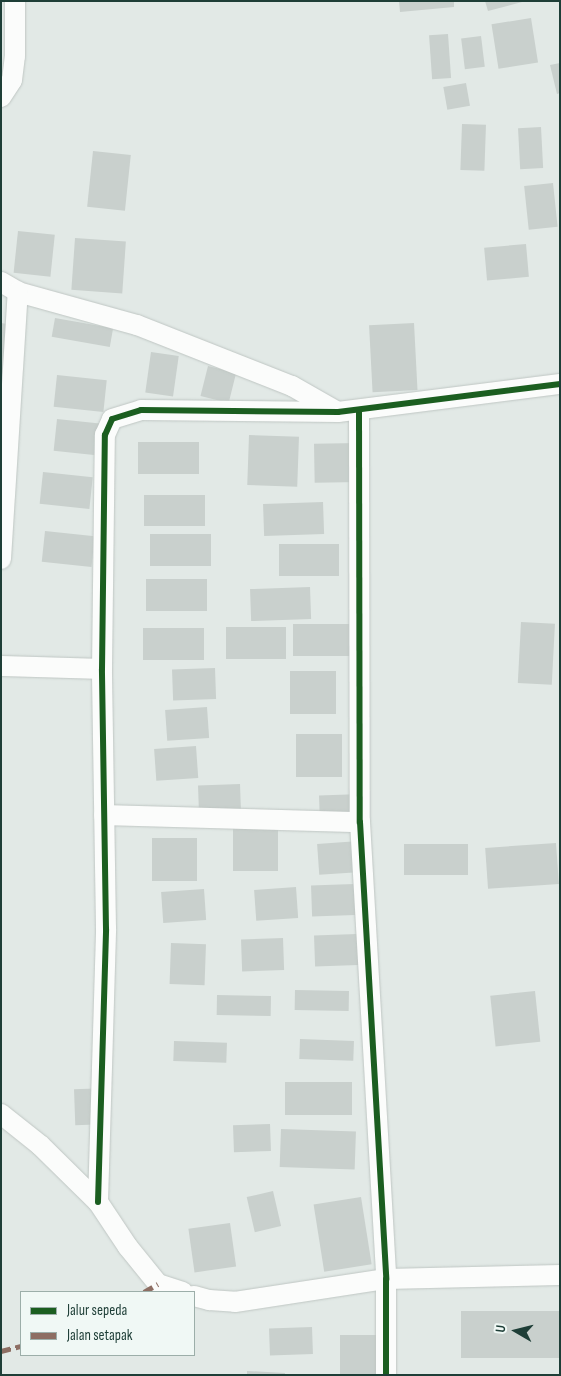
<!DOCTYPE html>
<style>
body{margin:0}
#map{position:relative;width:561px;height:1376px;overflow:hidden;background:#e2e9e6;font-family:"Sofia Sans Condensed",sans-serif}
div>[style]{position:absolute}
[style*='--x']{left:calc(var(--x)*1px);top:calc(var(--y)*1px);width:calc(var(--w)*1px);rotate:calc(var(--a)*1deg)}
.building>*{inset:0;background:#c9d0cd;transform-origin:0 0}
.roads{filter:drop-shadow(0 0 1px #bfc6c3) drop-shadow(0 0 1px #bfc6c3)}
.street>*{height:20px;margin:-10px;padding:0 10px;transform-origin:10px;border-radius:10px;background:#fbfcfb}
.quiet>*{height:5px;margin-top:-2.5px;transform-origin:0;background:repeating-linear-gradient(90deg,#8d6e63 0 10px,transparent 0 15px)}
.cycleway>*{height:6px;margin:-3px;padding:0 3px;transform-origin:3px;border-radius:3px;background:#1b5e20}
span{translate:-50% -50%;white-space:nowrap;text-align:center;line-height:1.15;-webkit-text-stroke:4px #f0f8f5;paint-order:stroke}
.frame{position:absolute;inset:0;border:2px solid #1e3e37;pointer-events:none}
.legend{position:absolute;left:20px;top:1291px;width:175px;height:65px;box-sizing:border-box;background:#f0f8f5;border:1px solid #9caea9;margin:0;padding:6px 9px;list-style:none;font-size:15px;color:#1e3e37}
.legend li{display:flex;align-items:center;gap:10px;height:25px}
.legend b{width:25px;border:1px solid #9caea9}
.north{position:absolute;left:491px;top:1306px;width:50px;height:50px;-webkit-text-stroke:4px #f0f8f5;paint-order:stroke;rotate:278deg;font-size:14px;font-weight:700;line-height:20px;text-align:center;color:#1e3e37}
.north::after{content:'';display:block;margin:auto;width:18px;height:22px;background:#1e3e37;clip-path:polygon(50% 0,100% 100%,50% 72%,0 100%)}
</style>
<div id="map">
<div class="building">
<div style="clip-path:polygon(399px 1px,454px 1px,454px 7px,400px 12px)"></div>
<div style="clip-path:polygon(485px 1px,522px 1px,522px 2px,488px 11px)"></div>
<div style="left:531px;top:18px;width:45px;height:40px;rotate:81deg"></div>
<div style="left:448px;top:34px;width:44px;height:19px;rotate:86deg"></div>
<div style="left:481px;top:36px;width:31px;height:20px;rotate:83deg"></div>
<div style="clip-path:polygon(560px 63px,560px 93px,557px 94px,550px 65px)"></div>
<div style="left:466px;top:83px;width:23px;height:23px;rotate:80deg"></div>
<div style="left:462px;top:124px;width:24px;height:46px;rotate:2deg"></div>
<div style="left:541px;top:127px;width:41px;height:23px;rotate:87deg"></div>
<div style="left:93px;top:151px;width:38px;height:56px;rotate:6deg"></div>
<div style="left:553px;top:183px;width:44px;height:29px;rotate:84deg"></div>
<div style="left:18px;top:231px;width:37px;height:42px;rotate:6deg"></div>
<div style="left:75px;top:238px;width:51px;height:52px;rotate:4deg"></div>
<div style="left:526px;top:244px;width:33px;height:42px;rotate:85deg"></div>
<div style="left:55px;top:318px;width:59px;height:19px;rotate:10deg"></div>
<div style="clip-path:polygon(1px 323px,19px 326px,11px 375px,1px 374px)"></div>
<div style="left:414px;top:323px;width:67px;height:45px;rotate:87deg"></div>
<div style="left:151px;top:352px;width:28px;height:41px;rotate:8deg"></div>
<div style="left:208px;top:366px;width:29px;height:31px;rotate:14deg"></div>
<div style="left:57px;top:375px;width:50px;height:32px;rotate:6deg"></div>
<div style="left:57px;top:419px;width:50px;height:32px;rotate:6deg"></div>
<div style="left:249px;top:435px;width:50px;height:50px;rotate:2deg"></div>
<div style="left:138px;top:442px;width:61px;height:32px"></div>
<div style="left:359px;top:443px;width:39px;height:45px;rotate:89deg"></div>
<div style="left:43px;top:472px;width:50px;height:32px;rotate:6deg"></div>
<div style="left:205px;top:495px;width:31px;height:61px;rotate:90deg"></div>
<div style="left:323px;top:502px;width:32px;height:60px;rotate:88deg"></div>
<div style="left:45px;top:531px;width:50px;height:31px;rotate:6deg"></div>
<div style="left:211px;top:534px;width:32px;height:61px;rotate:90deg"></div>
<div style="left:339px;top:544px;width:32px;height:60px;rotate:90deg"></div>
<div style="left:207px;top:579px;width:32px;height:61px;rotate:90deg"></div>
<div style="left:310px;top:587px;width:32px;height:60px;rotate:88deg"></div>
<div style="left:521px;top:622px;width:34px;height:61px;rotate:3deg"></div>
<div style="left:354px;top:624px;width:32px;height:61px;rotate:90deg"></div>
<div style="left:286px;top:627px;width:32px;height:60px;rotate:90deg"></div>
<div style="left:204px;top:628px;width:32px;height:61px;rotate:90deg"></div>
<div style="left:215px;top:668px;width:31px;height:43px;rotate:88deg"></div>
<div style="left:290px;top:671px;width:46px;height:43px"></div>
<div style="left:207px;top:707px;width:31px;height:42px;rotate:86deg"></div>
<div style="left:296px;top:734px;width:46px;height:43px"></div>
<div style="left:196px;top:746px;width:32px;height:42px;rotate:86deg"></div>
<div style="left:240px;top:784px;width:31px;height:42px;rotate:88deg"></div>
<div style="left:362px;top:794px;width:31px;height:43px;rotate:88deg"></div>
<div style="left:233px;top:828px;width:45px;height:43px"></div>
<div style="left:152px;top:838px;width:45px;height:43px"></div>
<div style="left:359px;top:841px;width:31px;height:42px;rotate:86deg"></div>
<div style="left:556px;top:843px;width:41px;height:71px;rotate:86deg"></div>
<div style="left:404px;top:844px;width:64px;height:31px"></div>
<div style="left:354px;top:884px;width:31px;height:43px;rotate:88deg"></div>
<div style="left:296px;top:887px;width:31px;height:42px;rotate:86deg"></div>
<div style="left:204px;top:889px;width:31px;height:43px;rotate:86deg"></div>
<div style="left:357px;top:934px;width:31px;height:43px;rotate:88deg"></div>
<div style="left:283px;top:938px;width:32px;height:42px;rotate:88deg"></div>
<div style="left:171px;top:943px;width:35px;height:41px;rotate:2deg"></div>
<div style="left:295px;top:990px;width:54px;height:20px;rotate:1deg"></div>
<div style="left:535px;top:991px;width:51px;height:45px;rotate:84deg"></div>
<div style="left:217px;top:995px;width:54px;height:20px;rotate:1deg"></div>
<div style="left:300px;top:1039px;width:54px;height:20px;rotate:2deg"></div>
<div style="left:174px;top:1041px;width:53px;height:20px;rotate:2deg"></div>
<div style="left:352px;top:1082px;width:33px;height:67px;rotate:90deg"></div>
<div style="left:108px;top:1088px;width:36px;height:34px;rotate:88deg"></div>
<div style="left:270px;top:1124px;width:27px;height:37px;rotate:88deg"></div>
<div style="left:281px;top:1129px;width:75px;height:38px;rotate:2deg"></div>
<div style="left:273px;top:1191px;width:36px;height:27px;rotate:77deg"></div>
<div style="left:361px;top:1197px;width:68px;height:48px;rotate:81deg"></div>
<div style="left:230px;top:1223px;width:44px;height:42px;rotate:82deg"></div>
<div style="left:560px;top:1311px;width:47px;height:99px;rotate:90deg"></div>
<div style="left:312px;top:1327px;width:27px;height:43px;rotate:88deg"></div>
<div style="left:340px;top:1335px;width:50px;height:39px"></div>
<div style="clip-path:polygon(247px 1371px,285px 1373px,285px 1375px,247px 1375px)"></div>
</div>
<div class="roads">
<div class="street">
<div style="--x:1;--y:97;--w:20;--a:-57"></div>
<div style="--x:12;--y:80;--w:24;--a:-83"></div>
<div style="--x:15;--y:56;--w:55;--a:-90"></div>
<div style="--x:1;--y:282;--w:20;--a:30"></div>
<div style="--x:18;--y:292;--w:123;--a:15.5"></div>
<div style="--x:137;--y:325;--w:167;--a:21.5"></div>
<div style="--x:292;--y:386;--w:51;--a:29.6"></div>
<div style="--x:359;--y:411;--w:411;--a:89.9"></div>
<div style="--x:360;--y:822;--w:458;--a:86.7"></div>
<div style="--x:386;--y:1279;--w:96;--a:90"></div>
<div style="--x:1;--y:559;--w:268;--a:-86.4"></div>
<div style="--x:1;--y:666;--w:101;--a:1.7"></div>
<div style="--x:104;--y:815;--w:256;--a:1.6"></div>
<div style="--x:1;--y:1114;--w:50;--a:38.5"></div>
<div style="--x:40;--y:1145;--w:81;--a:44.5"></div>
<div style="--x:98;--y:1202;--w:54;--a:56.3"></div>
<div style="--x:128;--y:1247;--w:48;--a:51"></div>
<div style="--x:158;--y:1284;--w:26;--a:18"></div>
<div style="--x:98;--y:1202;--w:273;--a:-88.3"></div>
<div style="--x:106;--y:929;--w:260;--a:-90.9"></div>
<div style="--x:102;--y:669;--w:234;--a:-89.3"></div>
<div style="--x:105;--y:435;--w:17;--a:-66"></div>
<div style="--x:112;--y:419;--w:30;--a:-17"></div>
<div style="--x:141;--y:410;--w:197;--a:0.6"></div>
<div style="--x:338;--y:412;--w:224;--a:-7.2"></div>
<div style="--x:194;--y:1296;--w:16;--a:15"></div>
<div style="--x:209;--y:1300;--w:26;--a:4"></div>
<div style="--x:235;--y:1302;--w:153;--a:-8.7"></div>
<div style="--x:386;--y:1279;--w:174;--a:-1.3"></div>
</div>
</div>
<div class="quiet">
<div style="--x:144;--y:1292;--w:16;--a:-30"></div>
<div style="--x:1;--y:1351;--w:21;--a:-14"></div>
</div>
<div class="cycleway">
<div style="--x:359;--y:411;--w:411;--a:89.9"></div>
<div style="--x:360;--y:822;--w:458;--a:86.7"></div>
<div style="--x:386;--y:1279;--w:96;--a:90"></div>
<div style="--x:98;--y:1202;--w:273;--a:-88.3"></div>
<div style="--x:106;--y:929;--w:260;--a:-90.9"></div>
<div style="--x:102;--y:669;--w:234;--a:-89.3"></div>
<div style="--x:105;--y:435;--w:17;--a:-66"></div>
<div style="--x:112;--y:419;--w:30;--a:-17"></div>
<div style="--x:141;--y:410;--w:197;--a:0.6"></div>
<div style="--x:338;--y:412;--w:224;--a:-7.2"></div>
</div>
<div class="frame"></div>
<ul class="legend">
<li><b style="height:6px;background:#1b5e20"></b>Jalur sepeda</li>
<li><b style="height:6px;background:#8d6e63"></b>Jalan setapak</li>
</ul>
<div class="north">U</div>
</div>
